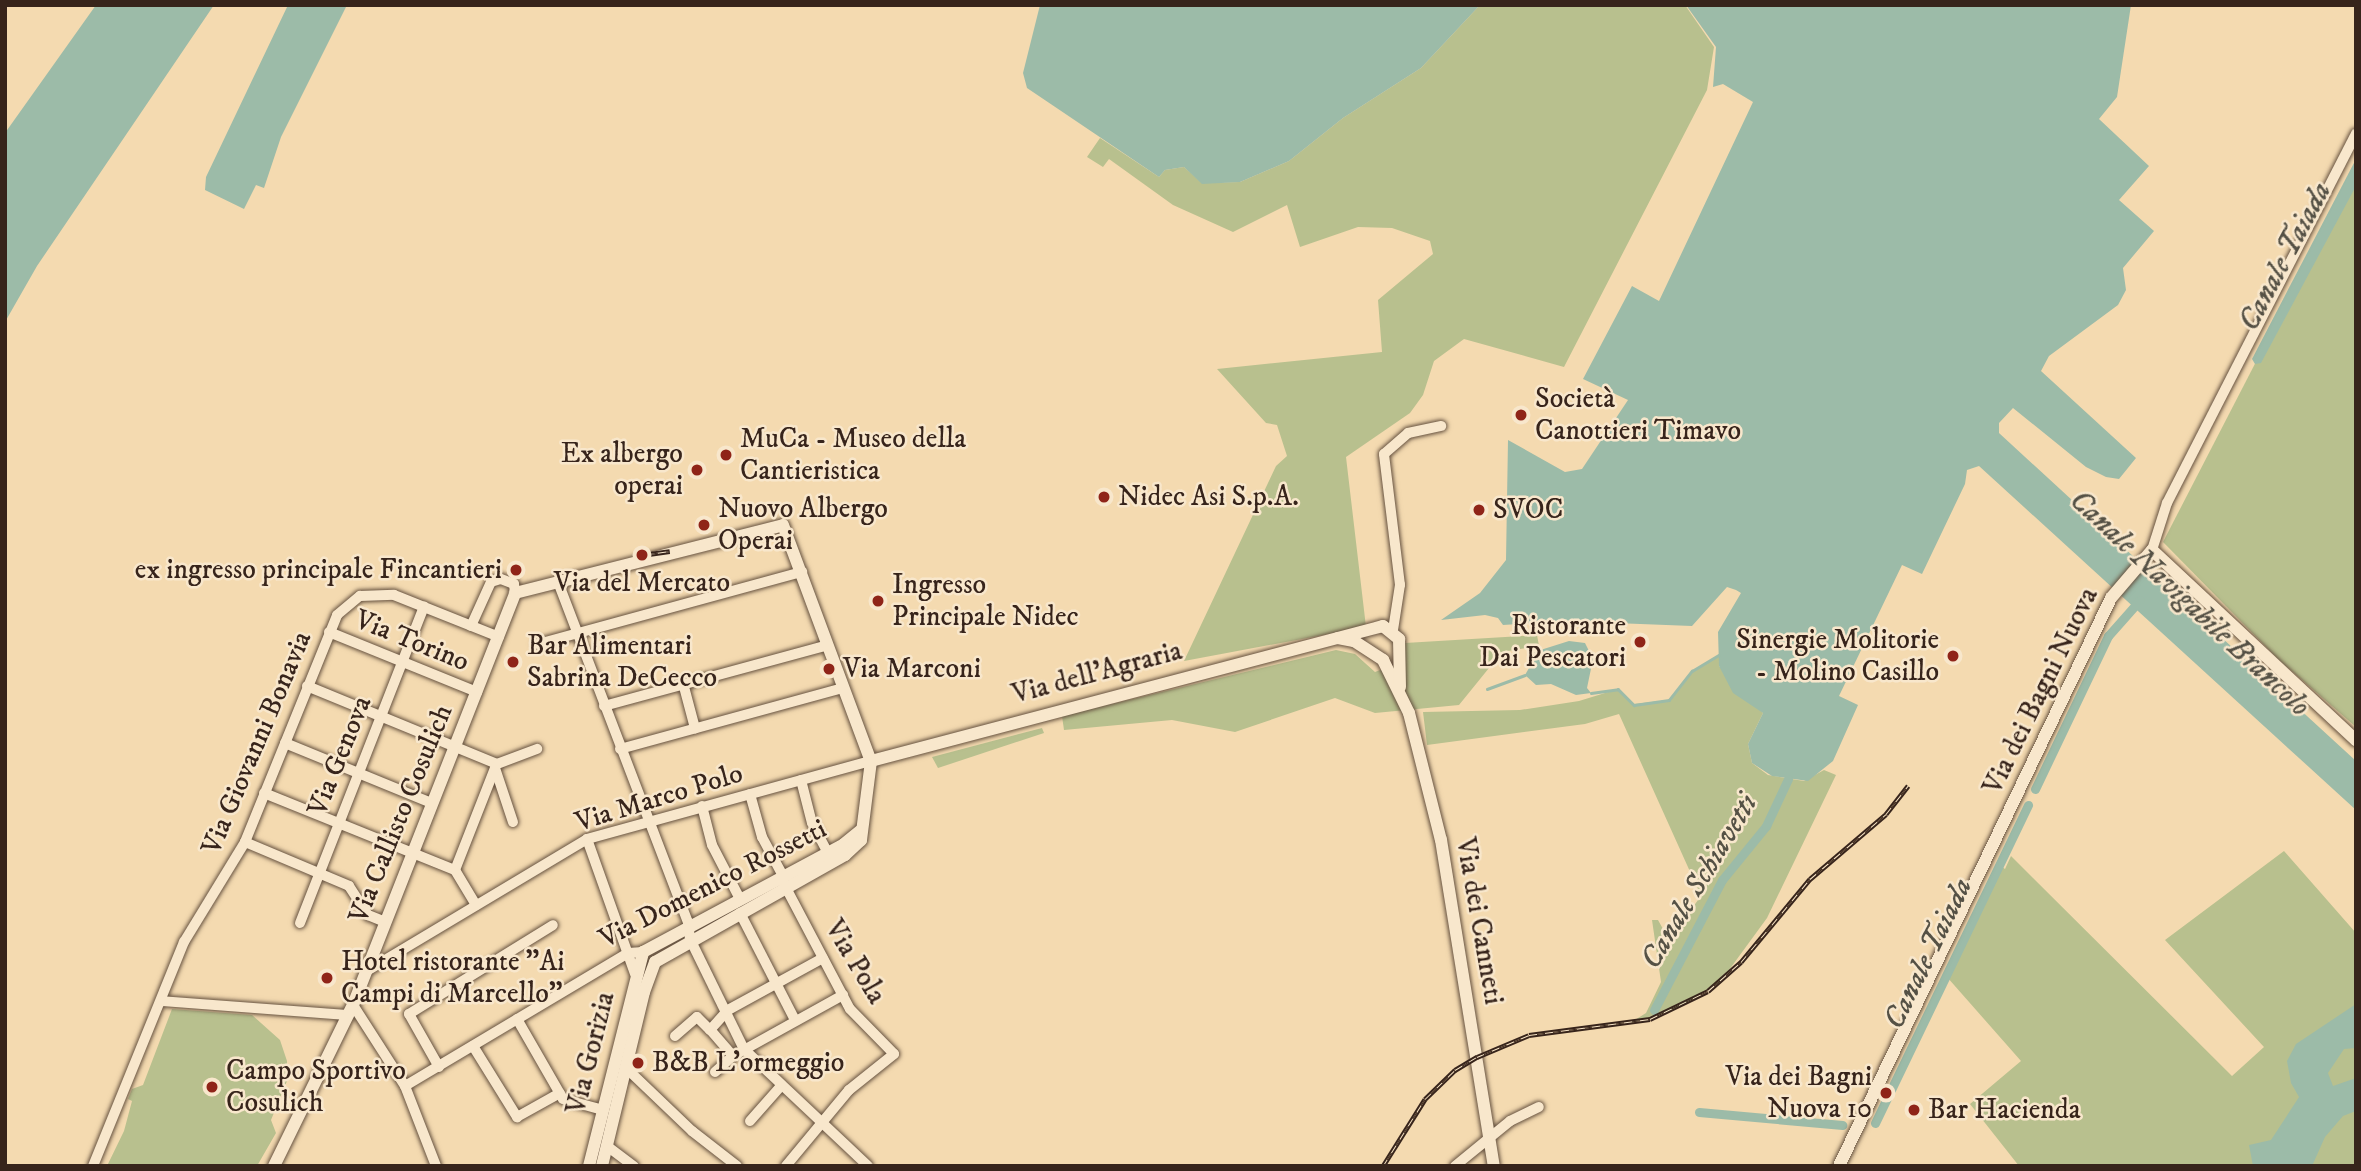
<!DOCTYPE html>
<meta charset="utf-8">
<style>
body{margin:0}
#map{position:relative;width:2361px;height:1171px;overflow:hidden;background:#f4dab0;font-family:"IM FELL DW Pica",serif}
div>[style]{position:absolute}
[style*='--x']{left:calc(var(--x)*1px);top:calc(var(--y)*1px);width:calc(var(--w)*1px);rotate:calc(var(--a)*1deg)}
.green>*{inset:0;background:#b8c08e}
.water>*{inset:0;background:#9cbba8}
.stream>*{height:2.5px;margin:-1.25px;padding:0 1.25px;transform-origin:1.25px;border-radius:1.25px;background:#9cbba8}
.canal>*{height:9px;margin:-4.5px;padding:0 4.5px;transform-origin:4.5px;border-radius:4.5px;background:#9cbba8}
.roads{filter:drop-shadow(0 0 2px #665240) drop-shadow(0 0 2px #665240)}
.minor>*{height:10px;margin:-5px;padding:0 5px;transform-origin:5px;border-radius:5px;background:#f8e7cc}
.tertiary>*{height:12px;margin:-6px;padding:0 6px;transform-origin:6px;border-radius:6px;background:#f8e7cc}
.rail>*{height:5px;margin-top:-2.5px;transform-origin:0;background:repeating-linear-gradient(90deg,#f8e7cc 0 8px,#37241b 0 16px);box-sizing:border-box;border-block:2px solid #37241b}
.dots>*{width:19px;height:19px;translate:-50% -50%;box-sizing:border-box;border:4px solid #f8e7cc;border-radius:50%}
span{translate:-50% -50%;white-space:nowrap;text-align:center;line-height:1.15;-webkit-text-stroke:5px #f8e7cc;paint-order:stroke}
.poi-label{font-size:28px;color:#37241b}
.left{translate:0 -50%;text-align:left}
.right{translate:-100% -50%;text-align:right}
.street-label{font-size:28px;color:#37241b}
.water-label{font-size:30px;color:#555145;font-style:italic}
.frame{position:absolute;inset:0;border:7px solid #37241b;pointer-events:none}
</style>
<div id="map">
<div class="green">
<div style="clip-path:polygon(1480px 5px,1685px 5px,1714px 47px,1707px 90px,1564px 367px,1464px 339px,1434px 361px,1423px 395px,1410px 413px,1346px 457px,1366px 627px,1184px 661px,1276px 466px,1287px 456px,1277px 425px,1266px 423px,1217px 369px,1382px 352px,1378px 300px,1433px 254px,1430px 241px,1392px 228px,1358px 227px,1300px 247px,1287px 205px,1233px 232px,1173px 205px,1109px 159px,1103px 167px,1087px 157px,1100px 138px,1159px 177px,1165px 170px,1184px 167px,1202px 183px,1240px 182px,1289px 161px,1343px 118px,1421px 68px)"></div>
<div style="clip-path:polygon(2356px 168px,2356px 727px,2278px 659px,2163px 542px)"></div>
<div style="clip-path:polygon(1537px 635px,1539px 646px,1502px 652px,1459px 705px,1375px 713px,1335px 698px,1235px 732px,1172px 720px,1064px 730px,1062px 716px,1336px 650px,1355px 654px,1375px 672px,1401px 662px,1405px 643px)"></div>
<div style="clip-path:polygon(1719px 655px,1719px 666px,1763px 713px,1748px 744px,1752px 763px,1768px 775px,1804px 781px,1824px 770px,1836px 775px,1767px 918px,1721px 981px,1679px 1008px,1630px 1023px,1646px 1013px,1661px 982px,1652px 920px,1658px 920px,1663px 929px,1676px 930px,1701px 896px,1619px 714px,1585px 724px,1427px 745px,1423px 712px,1520px 710px,1579px 701px,1618px 689px,1634px 704px,1669px 700px,1692px 671px)"></div>
<div style="clip-path:polygon(1042px 728px,1044px 733px,938px 768px,932px 757px)"></div>
<div style="clip-path:polygon(2284px 851px,2356px 933px,2356px 1166px,2019px 1166px,1970px 1104px,2021px 1061px,1947px 977px,2001px 866px,2005px 869px,2011px 856px,2232px 1076px,2264px 1047px,2165px 940px)"></div>
<div style="clip-path:polygon(172px 1009px,252px 1015px,280px 1040px,287px 1061px,287px 1081px,271px 1120px,276px 1133px,257px 1166px,107px 1166px,124px 1131px,132px 1101px,128px 1099px,132px 1089px,143px 1085px)"></div>
</div>
<div class="water">
<div style="clip-path:polygon(96px 5px,214px 5px,37px 266px,5px 322px,5px 133px)"></div>
<div style="clip-path:polygon(288px 5px,347px 5px,281px 137px,264px 188px,256px 185px,244px 209px,205px 190px,206px 177px)"></div>
<div style="clip-path:polygon(1040px 5px,1480px 5px,1421px 68px,1343px 118px,1289px 161px,1240px 182px,1202px 184px,1184px 167px,1165px 170px,1159px 177px,1027px 88px,1023px 73px)"></div>
<div style="clip-path:polygon(1686px 5px,2131px 5px,2117px 97px,2099px 119px,2149px 166px,2119px 200px,2154px 231px,2123px 268px,2126px 290px,2118px 305px,2049px 356px,2041px 371px,2136px 458px,2119px 479px,2106px 477px,2086px 467px,2013px 408px,1999px 423px,1999px 433px,2356px 761px,2356px 810px,1979px 466px,1967px 470px,1965px 484px,1922px 574px,1902px 565px,1839px 696px,1858px 705px,1833px 761px,1808px 781px,1772px 776px,1752px 763px,1748px 744px,1763px 713px,1733px 693px,1719px 666px,1718px 632px,1741px 593px,1736px 590px,1727px 587px,1692px 626px,1563px 621px,1503px 625px,1498px 618px,1485px 615px,1441px 620px,1480px 593px,1506px 560px,1508px 440px,1565px 472px,1582px 469px,1628px 400px,1583px 379px,1632px 286px,1659px 301px,1753px 102px,1723px 84px,1713px 87px,1716px 47px)"></div>
<div style="clip-path:polygon(2356px 159px,2356px 186px,2261px 363px,2255px 364px,2252px 359px)"></div>
<div style="clip-path:polygon(1569px 641px,1585px 643px,1593px 659px,1587px 688px,1591px 693px,1576px 695px,1551px 684px,1536px 685px,1525px 675px,1533px 661px,1531px 653px)"></div>
<div style="clip-path:polygon(2356px 1004px,2356px 1048px,2344px 1049px,2328px 1073px,2333px 1086px,2356px 1078px,2356px 1111px,2343px 1116px,2325px 1137px,2312px 1166px,2253px 1166px,2249px 1145px,2271px 1140px,2299px 1097px,2291px 1083px,2287px 1061px,2296px 1044px)"></div>
</div>
<div class="stream">
<div style="--x:1487;--y:689;--w:40;--a:-20.2"></div>
<div style="--x:1591;--y:693;--w:27;--a:-8"></div>
<div style="--x:1618;--y:689;--w:23;--a:45"></div>
<div style="--x:1634;--y:705;--w:35;--a:-8"></div>
<div style="--x:1669;--y:700;--w:37;--a:-52"></div>
<div style="--x:1692;--y:671;--w:31;--a:-31"></div>
</div>
<div class="canal">
<div style="--x:2035;--y:789;--w:170;--a:-64.5"></div>
<div style="--x:2108;--y:636;--w:48;--a:-48.4"></div>
<div style="--x:1654;--y:1010;--w:147;--a:-62.4"></div>
<div style="--x:1722;--y:880;--w:70;--a:-50.8"></div>
<div style="--x:1766;--y:826;--w:52;--a:-64.9"></div>
<div style="--x:1699;--y:1112;--w:144;--a:5.2"></div>
<div style="--x:1875;--y:1123;--w:353;--a:-64.3"></div>
</div>
<div class="roads">
<div class="minor">
<div style="--x:2152;--y:550;--w:49;--a:-72.3"></div>
<div style="--x:2167;--y:503;--w:415;--a:-62.9"></div>
<div style="--x:558;--y:582;--w:364;--a:69.1"></div>
<div style="--x:688;--y:922;--w:17;--a:83"></div>
<div style="--x:690;--y:939;--w:123;--a:63.9"></div>
<div style="--x:744;--y:1049;--w:170;--a:43.3"></div>
<div style="--x:471;--y:626;--w:48;--a:-65.6"></div>
<div style="--x:491;--y:582;--w:10;--a:-17"></div>
<div style="--x:501;--y:579;--w:14;--a:21"></div>
<div style="--x:514;--y:584;--w:9;--a:84"></div>
<div style="--x:1393;--y:630;--w:46;--a:-81.2"></div>
<div style="--x:1400;--y:585;--w:132;--a:-97"></div>
<div style="--x:1384;--y:454;--w:32;--a:-41"></div>
<div style="--x:1408;--y:433;--w:34;--a:-12"></div>
<div style="--x:329;--y:632;--w:160;--a:22.1"></div>
<div style="--x:538;--y:644;--w:274;--a:-15.3"></div>
<div style="--x:683;--y:683;--w:47;--a:75.1"></div>
<div style="--x:307;--y:686;--w:205;--a:22.3"></div>
<div style="--x:497;--y:764;--w:43;--a:-20.6"></div>
<div style="--x:604;--y:706;--w:232;--a:-15.2"></div>
<div style="--x:285;--y:743;--w:158;--a:22.3"></div>
<div style="--x:620;--y:749;--w:231;--a:-15.3"></div>
<div style="--x:495;--y:768;--w:57;--a:71.6"></div>
<div style="--x:801;--y:780;--w:44;--a:75.7"></div>
<div style="--x:812;--y:823;--w:34;--a:62"></div>
<div style="--x:264;--y:793;--w:206;--a:22"></div>
<div style="--x:750;--y:794;--w:45;--a:74.4"></div>
<div style="--x:762;--y:837;--w:44;--a:61.7"></div>
<div style="--x:702;--y:806;--w:40;--a:75.6"></div>
<div style="--x:712;--y:845;--w:61;--a:62.6"></div>
<div style="--x:587;--y:839;--w:143;--a:70.4"></div>
<div style="--x:245;--y:842;--w:113;--a:22.9"></div>
<div style="--x:349;--y:886;--w:35;--a:57"></div>
<div style="--x:368;--y:915;--w:16;--a:22"></div>
<div style="--x:784;--y:884;--w:141;--a:62.2"></div>
<div style="--x:850;--y:1009;--w:63;--a:45.6"></div>
<div style="--x:894;--y:1054;--w:58;--a:141.3"></div>
<div style="--x:849;--y:1090;--w:99;--a:129.7"></div>
<div style="--x:476;--y:905;--w:41;--a:-121"></div>
<div style="--x:455;--y:870;--w:110;--a:-68.6"></div>
<div style="--x:740;--y:913;--w:120;--a:62.8"></div>
<div style="--x:300;--y:923;--w:340;--a:-68.6"></div>
<div style="--x:365;--y:972;--w:259;--a:-30.9"></div>
<div style="--x:587;--y:839;--w:295;--a:-15.4"></div>
<div style="--x:161;--y:1001;--w:188;--a:4.3"></div>
<div style="--x:353;--y:1005;--w:96;--a:57.3"></div>
<div style="--x:405;--y:1086;--w:86;--a:68.8"></div>
<div style="--x:517;--y:1019;--w:92;--a:60.1"></div>
<div style="--x:563;--y:1099;--w:41;--a:15.4"></div>
<div style="--x:675;--y:1036;--w:29;--a:-41"></div>
<div style="--x:697;--y:1017;--w:18;--a:45"></div>
<div style="--x:473;--y:1046;--w:84;--a:58.2"></div>
<div style="--x:517;--y:1117;--w:49;--a:-29.2"></div>
<div style="--x:733;--y:1056;--w:35;--a:-131"></div>
<div style="--x:710;--y:1030;--w:27;--a:-48"></div>
<div style="--x:728;--y:1010;--w:108;--a:-28.7"></div>
<div style="--x:439;--y:1067;--w:61;--a:-119.5"></div>
<div style="--x:409;--y:1014;--w:169;--a:-31.7"></div>
<div style="--x:625;--y:1067;--w:93;--a:43.7"></div>
<div style="--x:692;--y:1131;--w:57;--a:37.9"></div>
<div style="--x:715;--y:1072;--w:24;--a:-42"></div>
<div style="--x:733;--y:1056;--w:126;--a:-29"></div>
<div style="--x:405;--y:1086;--w:260;--a:-30.8"></div>
<div style="--x:628;--y:953;--w:15;--a:-4"></div>
<div style="--x:750;--y:1121;--w:47;--a:-48.5"></div>
<div style="--x:607;--y:1146;--w:34;--a:37"></div>
<div style="--x:93;--y:1166;--w:242;--a:-67.9"></div>
<div style="--x:184;--y:942;--w:117;--a:-58.6"></div>
<div style="--x:245;--y:842;--w:245;--a:-67.9"></div>
<div style="--x:337;--y:615;--w:30;--a:-40"></div>
<div style="--x:360;--y:596;--w:34;--a:-2"></div>
<div style="--x:394;--y:595;--w:113;--a:21.8"></div>
<div style="--x:1455;--y:1166;--w:71;--a:-39.3"></div>
<div style="--x:1510;--y:1121;--w:32;--a:-26"></div>
</div>
<div class="tertiary">
<div style="--x:1338;--y:638;--w:16;--a:11"></div>
<div style="--x:1354;--y:641;--w:35;--a:33"></div>
<div style="--x:1383;--y:660;--w:59;--a:63.9"></div>
<div style="--x:1409;--y:713;--w:131;--a:75.9"></div>
<div style="--x:1441;--y:840;--w:330;--a:80.8"></div>
<div style="--x:871;--y:761;--w:529;--a:-14.77"></div>
<div style="--x:1383;--y:626;--w:21;--a:39"></div>
<div style="--x:1399;--y:639;--w:48;--a:88.8"></div>
<div style="--x:274;--y:1166;--w:179;--a:-63.9"></div>
<div style="--x:353;--y:1005;--w:443;--a:-68.5"></div>
<div style="--x:515;--y:593;--w:276;--a:-14.2"></div>
<div style="--x:783;--y:525;--w:252;--a:69.6"></div>
<div style="--x:871;--y:761;--w:80;--a:97.2"></div>
<div style="--x:861;--y:840;--w:22;--a:137"></div>
<div style="--x:845;--y:855;--w:218;--a:150.6"></div>
<div style="--x:655;--y:962;--w:32;--a:110"></div>
<div style="--x:644;--y:992;--w:179;--a:103.6"></div>
<div style="--x:589;--y:1166;--w:221;--a:-75.8"></div>
<div style="--x:643;--y:952;--w:228;--a:-28.2"></div>
<div style="--x:844;--y:844;--w:21;--a:-39"></div>
<div style="--x:1839;--y:1166;--w:630;--a:-64.41"></div>
<div style="--x:2111;--y:598;--w:63;--a:-49.5"></div>
<div style="--x:2152;--y:550;--w:279;--a:43"></div>
</div>
</div>
<div class="rail">
<div style="--x:642;--y:555;--w:28;--a:-8"></div>
<div style="--x:1383;--y:1166;--w:79;--a:-57.9"></div>
<div style="--x:1425;--y:1099;--w:42;--a:-44"></div>
<div style="--x:1455;--y:1070;--w:26;--a:-31"></div>
<div style="--x:1477;--y:1057;--w:56;--a:-22.9"></div>
<div style="--x:1529;--y:1035;--w:122;--a:-7.5"></div>
<div style="--x:1650;--y:1019;--w:64;--a:-25.8"></div>
<div style="--x:1708;--y:991;--w:44;--a:-41.3"></div>
<div style="--x:1741;--y:962;--w:108;--a:-50.3"></div>
<div style="--x:1810;--y:879;--w:100;--a:-40.5"></div>
<div style="--x:1886;--y:814;--w:36;--a:-52"></div>
</div>
<div class="dots">
<div style="left:1521px;top:415px;background:#8f2418"></div>
<div style="left:726px;top:455px;background:#8f2418"></div>
<div style="left:697px;top:470px;background:#8f2418"></div>
<div style="left:1104px;top:497px;background:#8f2418"></div>
<div style="left:1479px;top:510px;background:#8f2418"></div>
<div style="left:704px;top:525px;background:#8f2418"></div>
<div style="left:642px;top:555px;background:#8f2418"></div>
<div style="left:516px;top:570px;background:#8f2418"></div>
<div style="left:878px;top:601px;background:#8f2418"></div>
<div style="left:1640px;top:642px;background:#8f2418"></div>
<div style="left:1953px;top:656px;background:#8f2418"></div>
<div style="left:513px;top:662px;background:#8f2418"></div>
<div style="left:829px;top:669px;background:#8f2418"></div>
<div style="left:327px;top:978px;background:#8f2418"></div>
<div style="left:638px;top:1063px;background:#8f2418"></div>
<div style="left:212px;top:1087px;background:#8f2418"></div>
<div style="left:1886px;top:1093px;background:#8f2418"></div>
<div style="left:1914px;top:1110px;background:#8f2418"></div>
</div>
<div class="poi-label">
<span class="left" style="left:1535px;top:415px">Società<br>Canottieri Timavo</span>
<span class="left" style="left:740px;top:455px">MuCa - Museo della<br>Cantieristica</span>
<span class="right" style="left:683px;top:470px">Ex albergo<br>operai</span>
<span class="left" style="left:1118px;top:497px">Nidec Asi S.p.A.</span>
<span class="left" style="left:718px;top:525px">Nuovo Albergo<br>Operai</span>
<span class="left" style="left:1493px;top:510px">SVOC</span>
<span class="right" style="left:502px;top:570px">ex ingresso principale Fincantieri</span>
<span style="left:642px;top:583px">Via del Mercato</span>
<span class="left" style="left:892px;top:601px">Ingresso<br>Principale Nidec</span>
<span class="right" style="left:1626px;top:642px">Ristorante<br>Dai Pescatori</span>
<span class="right" style="left:1939px;top:656px">Sinergie Molitorie<br>- Molino Casillo</span>
<span class="left" style="left:527px;top:662px">Bar Alimentari<br>Sabrina DeCecco</span>
<span class="left" style="left:843px;top:669px">Via Marconi</span>
<span class="left" style="left:341px;top:978px">Hotel ristorante "Ai<br>Campi di Marcello"</span>
<span class="left" style="left:652px;top:1063px">B&amp;B L’ormeggio</span>
<span class="left" style="left:226px;top:1087px">Campo Sportivo<br>Cosulich</span>
<span class="right" style="left:1872px;top:1093px">Via dei Bagni<br>Nuova 10</span>
<span class="left" style="left:1928px;top:1110px">Bar Hacienda</span>
</div>
<div class="street-label">
<span style="left:412px;top:641px;rotate:22deg">Via Torino</span>
<span style="left:1097px;top:673px;rotate:-15deg">Via dell'Agraria</span>
<span style="left:2041px;top:691px;rotate:-64deg">Via dei Bagni Nuova</span>
<span style="left:257px;top:743px;rotate:-67deg">Via Giovanni Bonavia</span>
<span style="left:340px;top:756px;rotate:-68deg">Via Genova</span>
<span style="left:659px;top:798px;rotate:-17deg">Via Marco Polo</span>
<span style="left:401px;top:814px;rotate:-68deg">Via Callisto Cosulich</span>
<span style="left:713px;top:884px;rotate:-27deg">Via Domenico Rossetti</span>
<span style="left:1479px;top:921px;rotate:80deg">Via dei Canneti</span>
<span style="left:855px;top:962px;rotate:59deg">Via Pola</span>
<span style="left:591px;top:1053px;rotate:-76deg">Via Gorizia</span>
</div>
<div class="water-label">
<span style="left:2286px;top:257px;rotate:-62deg">Canale Taiada</span>
<span style="left:2189px;top:604px;rotate:43deg">Canale Navigabile Brancolo</span>
<span style="left:1700px;top:882px;rotate:-59deg">Canale Schiavetti</span>
<span style="left:1929px;top:954px;rotate:-64deg">Canale Taiada</span>
</div>
<div class="frame"></div>
</div>
